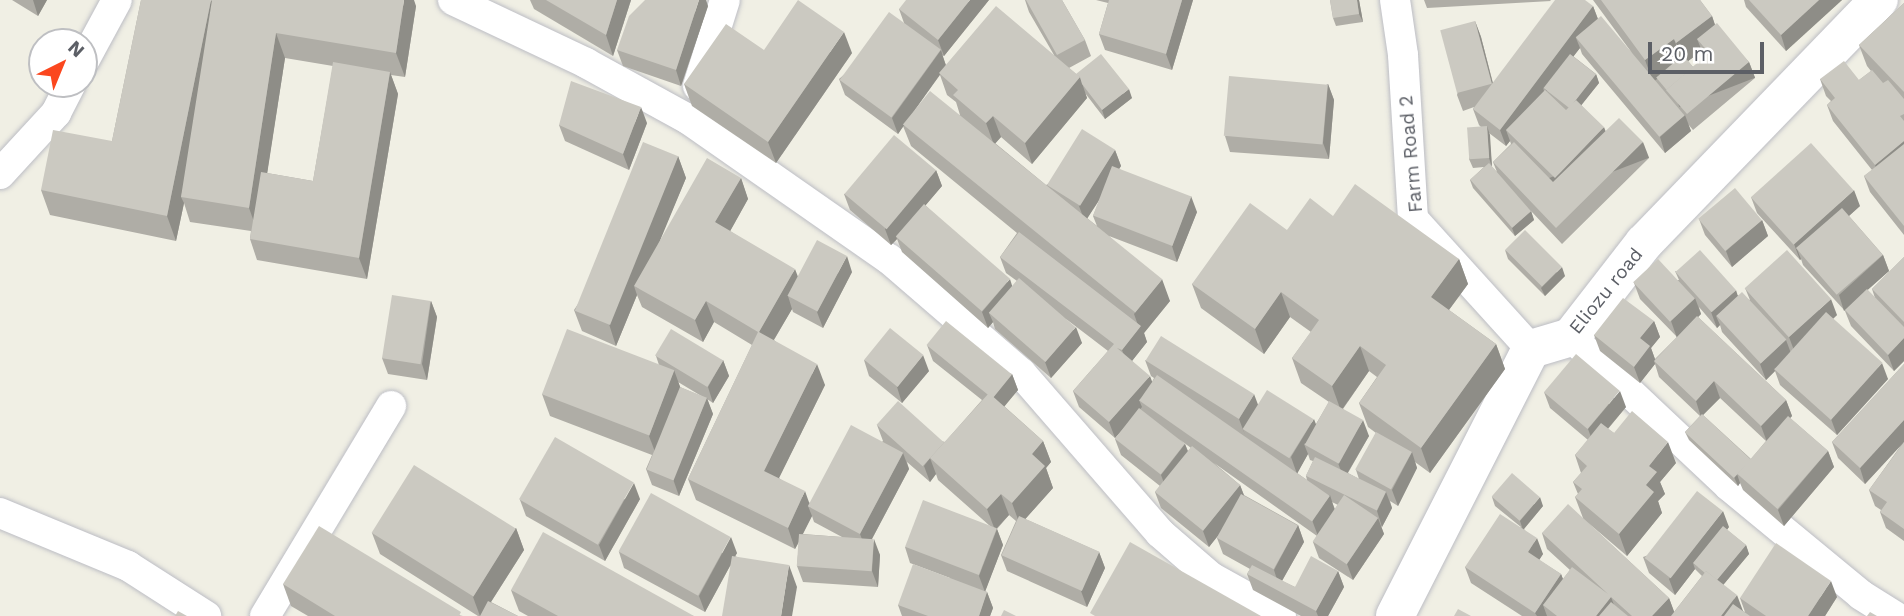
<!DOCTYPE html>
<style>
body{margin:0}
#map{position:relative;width:1904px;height:616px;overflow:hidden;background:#f0efe4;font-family:"Work Sans",sans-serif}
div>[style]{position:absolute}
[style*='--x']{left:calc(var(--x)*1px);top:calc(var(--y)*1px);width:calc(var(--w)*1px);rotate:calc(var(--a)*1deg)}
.roads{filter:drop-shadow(0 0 2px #bcbdc4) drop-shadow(0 0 2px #bcbdc4)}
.street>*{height:30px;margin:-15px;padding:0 15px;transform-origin:15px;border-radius:15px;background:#fff}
.secondary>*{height:38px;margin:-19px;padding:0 19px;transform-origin:19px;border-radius:19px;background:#fff}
.wall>*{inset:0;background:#afada6}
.shaded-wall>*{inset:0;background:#8e8d87;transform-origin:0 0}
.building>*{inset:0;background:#cbc9c1;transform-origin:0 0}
span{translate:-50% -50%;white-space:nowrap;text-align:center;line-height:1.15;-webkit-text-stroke:5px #fff;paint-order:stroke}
.street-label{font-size:19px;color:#5c5f66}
.north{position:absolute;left:28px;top:28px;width:70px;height:70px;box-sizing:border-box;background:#fff;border:2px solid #bebfc2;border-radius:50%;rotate:43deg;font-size:19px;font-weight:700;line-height:28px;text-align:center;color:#5c5f66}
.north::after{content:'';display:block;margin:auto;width:24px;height:32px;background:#fb471f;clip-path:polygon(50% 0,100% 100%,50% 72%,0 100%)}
.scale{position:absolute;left:1648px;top:42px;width:116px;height:32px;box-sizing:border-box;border:4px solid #5c5f66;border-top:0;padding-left:9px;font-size:21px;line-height:24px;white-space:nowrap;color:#5c5f66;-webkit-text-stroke:5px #fff;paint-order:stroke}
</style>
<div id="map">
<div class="roads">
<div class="street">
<div style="--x:453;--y:0;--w:147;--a:25.3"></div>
<div style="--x:586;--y:63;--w:116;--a:28.8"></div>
<div style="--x:688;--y:119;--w:245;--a:34.9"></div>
<div style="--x:889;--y:259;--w:174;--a:40.8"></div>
<div style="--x:1021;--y:373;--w:212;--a:49"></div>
<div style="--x:1160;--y:533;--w:67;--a:40.8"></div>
<div style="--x:1211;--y:577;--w:80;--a:29.1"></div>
<div style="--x:1395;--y:0;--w:56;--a:81.7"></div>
<div style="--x:1403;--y:55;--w:164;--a:86.5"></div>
<div style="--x:1413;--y:219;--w:176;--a:47.8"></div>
<div style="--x:84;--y:61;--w:69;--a:-61.6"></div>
<div style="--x:698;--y:86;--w:90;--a:-72.6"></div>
<div style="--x:0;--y:174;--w:83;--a:-47.4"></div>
<div style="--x:56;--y:113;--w:33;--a:-63"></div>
<div style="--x:1571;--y:337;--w:217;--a:43.3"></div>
<div style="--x:1729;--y:486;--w:171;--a:39.5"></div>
<div style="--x:1861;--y:595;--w:40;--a:32"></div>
<div style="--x:0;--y:513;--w:139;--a:22.5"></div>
<div style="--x:128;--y:566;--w:93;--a:32.7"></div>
<div style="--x:265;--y:616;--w:245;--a:-59"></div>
</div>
<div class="secondary">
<div style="--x:1395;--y:616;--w:300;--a:-63"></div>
<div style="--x:1531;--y:349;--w:42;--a:-16.7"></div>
<div style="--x:1571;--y:337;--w:119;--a:-52.2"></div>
<div style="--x:1644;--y:243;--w:338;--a:-46"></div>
</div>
</div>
<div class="wall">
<div style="clip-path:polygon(12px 0,47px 0,38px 16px)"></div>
<div style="clip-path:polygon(evenodd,141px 0,416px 6px,405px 77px,391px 75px,398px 94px,367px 279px,257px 260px,250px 239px,251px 231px,190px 222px,184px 203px,176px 241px,50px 215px,41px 190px,112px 141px,141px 0,285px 58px,333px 66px,313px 181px,267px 173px,285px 58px)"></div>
<div style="clip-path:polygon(530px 0,631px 0,613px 56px,534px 9px)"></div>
<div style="clip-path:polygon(evenodd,989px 0,944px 56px,942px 55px,946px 65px,1054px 55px,1029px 12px,1025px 0,1062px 0,1085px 40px,1091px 56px,1069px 68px,1076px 74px,1132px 98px,1105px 119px,1085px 93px,1087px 98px,1032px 164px,1001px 137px,995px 143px,1046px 185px,1115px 150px,1121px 166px,1119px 169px,1197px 212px,1177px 262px,1109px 236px,1170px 301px,1144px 333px,1147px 342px,1132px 361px,1152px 382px,1154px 378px,1151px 376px,1145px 360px,1258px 405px,1316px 424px,1329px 402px,1301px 383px,1292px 358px,1311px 332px,1290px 317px,1264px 354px,1201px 308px,1192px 284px,1287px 230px,1333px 216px,1459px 259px,1468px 284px,1449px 310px,1496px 344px,1505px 369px,1430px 473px,1415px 462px,1417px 468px,1398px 506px,1390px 501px,1392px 508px,1382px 527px,1381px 526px,1384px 534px,1353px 580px,1319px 558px,1313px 542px,1317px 536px,1214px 463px,1240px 485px,1244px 495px,1298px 525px,1304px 542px,1282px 581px,1295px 587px,1338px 571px,1344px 587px,1328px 616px,1301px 616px,1253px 590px,1247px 574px,1250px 569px,1223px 554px,1217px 538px,1218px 535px,1209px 547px,1161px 508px,1155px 492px,1160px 486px,1121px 455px,1115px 439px,1124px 428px,1115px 438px,1079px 407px,1073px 391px,1108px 351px,1066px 319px,1082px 343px,1051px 378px,995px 329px,993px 322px,988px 328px,902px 252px,897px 239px,891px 245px,850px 210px,844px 194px,936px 170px,942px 186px,925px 205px,1012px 287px,1017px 281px,1006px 273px,1000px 257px,1017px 233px,911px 146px,903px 126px,898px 134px,845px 95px,839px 79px,904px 23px,899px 9px,989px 0,940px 75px,947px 95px,956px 102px,960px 115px,914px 110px,940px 75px,989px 0,1100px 199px,1093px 216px,1097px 226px,1087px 218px,1100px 199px,989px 0,1369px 371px,1377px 377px,1359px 403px,1368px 427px,1376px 433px,1356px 470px,1359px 479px,1348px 473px,1369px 436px,1343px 409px,1369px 371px,989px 0,1179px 439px,1191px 448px,1188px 451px,1185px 444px,1179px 439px,989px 0,1308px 454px,1310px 460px,1313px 461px,1306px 476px,1307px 480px,1297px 473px,1308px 454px,989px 0,1332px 502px,1338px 505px,1335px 509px,1332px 502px)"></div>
<div style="clip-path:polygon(1096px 0,1193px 0,1172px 70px,1105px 50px,1099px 34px,1108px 3px)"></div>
<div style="clip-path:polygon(1330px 0,1359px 0,1363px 22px,1336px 26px,1333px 18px)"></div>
<div style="clip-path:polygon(1424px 0,1550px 0,1551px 1px,1427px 8px)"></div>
<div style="clip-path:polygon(evenodd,1593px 0,1700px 0,1712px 16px,1715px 25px,1749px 62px,1755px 78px,1693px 130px,1688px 124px,1691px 131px,1665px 153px,1582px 54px,1580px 48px,1573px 56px,1596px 74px,1599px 83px,1581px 105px,1605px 131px,1649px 158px,1562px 244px,1531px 211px,1534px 220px,1515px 236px,1473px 188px,1470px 180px,1484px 167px,1473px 168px,1469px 159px,1481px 127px,1479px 125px,1473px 109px,1474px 107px,1463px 111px,1457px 95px,1475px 21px,1481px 37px,1493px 83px,1593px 6px,1598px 19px,1632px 53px,1593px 0,1702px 51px,1705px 57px,1693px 67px,1688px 61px,1702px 51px,1593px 0,1489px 133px,1506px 146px,1510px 141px,1511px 144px,1493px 162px,1497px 172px,1492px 167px,1489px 133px)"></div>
<div style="clip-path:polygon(1744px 0,1842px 0,1786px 51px,1746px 7px)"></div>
<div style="clip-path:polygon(1904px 3px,1904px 235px,1870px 192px,1864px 176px,1872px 170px,1833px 121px,1827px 105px,1831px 101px,1826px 96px,1820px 79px,1859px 80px,1871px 71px,1867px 66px,1859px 45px)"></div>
<div style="clip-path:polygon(708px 6px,681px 86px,623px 66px,617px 50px)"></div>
<div style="clip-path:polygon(764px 50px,852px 53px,776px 163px,692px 106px,684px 84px)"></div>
<div style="clip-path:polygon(1328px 84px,1334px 100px,1329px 159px,1230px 152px,1225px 136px)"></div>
<div style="clip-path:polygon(647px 123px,629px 170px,565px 141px,559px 125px)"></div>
<div style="clip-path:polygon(evenodd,678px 156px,686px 178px,659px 241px,741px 178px,748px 199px,730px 231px,798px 277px,852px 272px,823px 328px,793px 312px,792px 309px,774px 340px,825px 385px,779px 478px,810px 503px,883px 441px,877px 425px,945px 442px,982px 400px,933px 361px,927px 345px,1012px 374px,1018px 390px,1004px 406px,1043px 441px,1051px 462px,1046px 468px,1053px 488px,1025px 519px,1099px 552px,1105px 568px,1087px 607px,1007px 571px,1001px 555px,1016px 521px,1009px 515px,997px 529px,1003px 545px,985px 591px,987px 592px,993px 608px,990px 616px,902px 616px,898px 605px,950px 578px,910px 563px,905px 547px,990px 526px,938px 480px,936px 474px,930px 482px,907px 462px,909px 469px,872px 539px,880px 555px,878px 587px,803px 582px,797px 566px,799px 542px,795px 549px,696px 500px,688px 479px,752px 345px,714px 322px,703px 342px,642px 307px,637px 295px,616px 346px,582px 331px,574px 310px,678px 156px,812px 516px,814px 522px,842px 537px,803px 534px,812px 516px)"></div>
<div style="clip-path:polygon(1751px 197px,1860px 206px,1849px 216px,1883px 255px,1889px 271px,1867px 290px,1875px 298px,1872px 289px,1904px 257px,1904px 361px,1894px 371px,1851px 326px,1845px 311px,1803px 265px,1801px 259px,1800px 260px,1757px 213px)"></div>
<div style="clip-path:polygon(1699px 219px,1762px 220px,1768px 236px,1732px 267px,1705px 235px)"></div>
<div style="clip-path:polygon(1505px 250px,1565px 276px,1545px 296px,1508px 259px)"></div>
<div style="clip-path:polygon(evenodd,1675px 271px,1750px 300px,1745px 288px,1837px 315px,1833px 319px,1888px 379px,1837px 435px,1780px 385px,1775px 371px,1766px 380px,1722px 332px,1720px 325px,1717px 328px,1699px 307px,1701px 314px,1698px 317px,1786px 400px,1792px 416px,1790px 418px,1828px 451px,1834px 467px,1784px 526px,1743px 490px,1740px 483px,1738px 486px,1689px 440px,1685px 432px,1700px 416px,1659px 377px,1655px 364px,1640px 383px,1600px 351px,1594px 335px,1654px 321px,1660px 337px,1651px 348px,1655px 359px,1677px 337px,1640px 299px,1634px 283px,1679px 280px,1675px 271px,1720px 398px,1766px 441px,1751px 459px,1703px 415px,1720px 398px)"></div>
<div style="clip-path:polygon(431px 301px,437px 317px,427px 380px,388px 374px,382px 358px)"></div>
<div style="clip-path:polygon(evenodd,656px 356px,723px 360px,729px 376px,713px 403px,707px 399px,713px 414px,679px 496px,652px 485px,646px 469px,652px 455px,550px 416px,542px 394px,659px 365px,656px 356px,678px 382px,703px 397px,680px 387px,678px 382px)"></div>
<div style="clip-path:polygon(864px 360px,929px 371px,902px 403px,869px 376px)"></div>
<div style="clip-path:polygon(1904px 364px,1904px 541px,1886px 528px,1880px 512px,1881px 510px,1875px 506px,1869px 490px,1902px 444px,1865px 484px,1838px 458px,1832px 442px)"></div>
<div style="clip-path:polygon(1544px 392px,1626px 407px,1608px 429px,1614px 433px,1676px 463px,1660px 482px,1665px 494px,1658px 501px,1662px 513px,1627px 556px,1586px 521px,1669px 598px,1674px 612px,1702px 576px,1695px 569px,1675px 595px,1649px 573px,1643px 557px,1729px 527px,1727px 530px,1746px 545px,1749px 554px,1723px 585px,1743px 611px,1745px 612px,1740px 598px,1837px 597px,1825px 616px,1522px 616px,1471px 583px,1465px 567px,1521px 527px,1495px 506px,1492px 497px,1543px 506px,1524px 529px,1543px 554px,1539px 560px,1561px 574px,1563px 579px,1570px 570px,1547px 549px,1542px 533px,1583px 518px,1575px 497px,1578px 494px,1573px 482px,1581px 473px,1575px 455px,1588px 440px,1550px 408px)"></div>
<div style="clip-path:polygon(640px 499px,605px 561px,526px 516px,520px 500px)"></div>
<div style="clip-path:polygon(516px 528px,524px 550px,491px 602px,518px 616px,478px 616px,380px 554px,372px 533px)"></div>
<div style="clip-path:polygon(619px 552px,737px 553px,735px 556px,797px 587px,730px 566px,705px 612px,624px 568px)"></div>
<div style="clip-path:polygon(283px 584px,463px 616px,308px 616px,291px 606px)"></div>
<div style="clip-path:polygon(511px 590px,694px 616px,528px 616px,519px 611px)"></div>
</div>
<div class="shaded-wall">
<div style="clip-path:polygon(33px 0,47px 0,38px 16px)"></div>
<div style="clip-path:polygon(211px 0,223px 10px,181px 197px,184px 203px,176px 241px,167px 216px)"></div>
<div style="clip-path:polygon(404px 0,414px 0,416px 6px,405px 77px,396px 53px)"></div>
<div style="clip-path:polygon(617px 0,631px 0,613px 56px,606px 35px)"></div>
<div style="clip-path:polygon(699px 0,706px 0,708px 6px,681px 86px,676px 70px)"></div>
<div style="clip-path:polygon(970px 0,989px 0,944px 56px,938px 40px)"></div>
<div style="clip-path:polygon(1182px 0,1193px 0,1172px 70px,1166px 54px)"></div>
<div style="clip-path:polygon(1357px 0,1359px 0,1363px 22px,1359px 14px)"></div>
<div style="clip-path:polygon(1819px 0,1842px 0,1786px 51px,1781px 35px)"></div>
<div style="clip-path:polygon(1593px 6px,1599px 22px,1576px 38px,1580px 48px,1547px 91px,1543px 88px,1545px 94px,1506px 130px,1510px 141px,1506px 146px,1500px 130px)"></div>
<div style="clip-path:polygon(1712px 16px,1719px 37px,1697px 39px,1702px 51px,1684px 64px,1676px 43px)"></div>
<div style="clip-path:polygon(1475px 21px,1481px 37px,1497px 100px,1492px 84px)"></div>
<div style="clip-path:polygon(844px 32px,852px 53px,776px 163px,768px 142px)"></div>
<div style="clip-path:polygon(276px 33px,285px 58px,258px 233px,249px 208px)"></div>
<div style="clip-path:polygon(1674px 39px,1682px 61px,1653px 82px,1645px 60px)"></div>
<div style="clip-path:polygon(941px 50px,946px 66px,898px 134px,892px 118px)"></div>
<div style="left:1749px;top:62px;width:17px;height:81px;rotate:69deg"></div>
<div style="clip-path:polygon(390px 72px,398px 94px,367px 279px,359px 258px)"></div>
<div style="clip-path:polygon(1596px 74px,1599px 83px,1572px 117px,1569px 108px)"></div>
<div style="clip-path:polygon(1080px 77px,1087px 98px,1032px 164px,1025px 143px)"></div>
<div style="clip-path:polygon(1328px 84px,1334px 100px,1329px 159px,1323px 143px)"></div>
<div style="clip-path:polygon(1129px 89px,1132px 98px,1105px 119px,1102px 110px)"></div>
<div style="clip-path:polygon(641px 107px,647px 123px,629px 170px,623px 154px)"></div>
<div style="clip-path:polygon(1685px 115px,1691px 131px,1665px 153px,1660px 137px)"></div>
<div style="clip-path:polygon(993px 116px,1001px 137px,994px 145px,986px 123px)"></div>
<div style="clip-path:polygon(1487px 126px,1490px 135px,1492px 167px,1489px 158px)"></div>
<div style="clip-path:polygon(1604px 127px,1610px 143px,1560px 194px,1555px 178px)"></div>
<div style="clip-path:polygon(1904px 141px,1904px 162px,1881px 181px,1875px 165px)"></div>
<div style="left:1643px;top:142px;width:17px;height:122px;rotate:69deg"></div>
<div style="clip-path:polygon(1115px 150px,1121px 166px,1085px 222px,1079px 206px)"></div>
<div style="clip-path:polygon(678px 156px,686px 178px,640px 289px,634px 286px,637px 295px,616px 346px,609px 324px)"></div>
<div style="clip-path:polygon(936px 170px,942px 186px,898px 238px,896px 236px,897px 239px,891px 245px,885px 229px)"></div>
<div style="clip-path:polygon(741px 178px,748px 199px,723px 244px,715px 222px)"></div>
<div style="clip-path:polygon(1854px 190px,1860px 206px,1804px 256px,1797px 249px,1801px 259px,1800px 260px,1794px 244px)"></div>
<div style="clip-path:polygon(1191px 196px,1197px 212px,1177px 262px,1172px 246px)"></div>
<div style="clip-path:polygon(1531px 211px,1534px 220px,1515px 236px,1512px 228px)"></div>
<div style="clip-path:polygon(1762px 220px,1768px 236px,1732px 267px,1726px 251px)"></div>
<div style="clip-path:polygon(1883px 255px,1889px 271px,1844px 311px,1839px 295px)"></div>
<div style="clip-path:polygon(847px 256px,852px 272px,823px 328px,817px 312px)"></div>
<div style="clip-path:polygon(1459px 259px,1468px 284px,1440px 322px,1431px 297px)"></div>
<div style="clip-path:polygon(1562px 267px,1565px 276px,1545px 296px,1541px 288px)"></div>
<div style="clip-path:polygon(795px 269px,803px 290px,788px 296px,792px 309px,766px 353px,759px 332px)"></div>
<div style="clip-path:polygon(1010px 279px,1015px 295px,989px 313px,993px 322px,988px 328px,982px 312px)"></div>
<div style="clip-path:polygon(1162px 279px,1170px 301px,1144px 333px,1147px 342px,1128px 366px,1122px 350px,1139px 328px,1134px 314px)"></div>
<div style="clip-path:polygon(1736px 290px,1741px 306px,1716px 316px,1720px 325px,1717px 328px,1711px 312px)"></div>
<div style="clip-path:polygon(1281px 292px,1290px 317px,1264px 354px,1255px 329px)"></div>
<div style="clip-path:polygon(1695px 298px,1701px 314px,1677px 338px,1671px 321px)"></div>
<div style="clip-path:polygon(1831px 299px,1837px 315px,1795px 353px,1789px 337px)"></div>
<div style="clip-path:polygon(431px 301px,437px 317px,427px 380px,422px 364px)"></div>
<div style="clip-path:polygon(706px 301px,714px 322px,703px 342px,695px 320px)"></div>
<div style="clip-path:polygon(1654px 321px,1660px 337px,1651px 348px,1656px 362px,1654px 361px,1655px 364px,1640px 383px,1634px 367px,1640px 338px)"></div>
<div style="clip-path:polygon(1076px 327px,1082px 343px,1051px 378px,1045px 362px)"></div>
<div style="clip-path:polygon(1904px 338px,1904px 361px,1894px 371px,1888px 355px)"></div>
<div style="clip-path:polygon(1786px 340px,1792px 356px,1774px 369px,1775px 371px,1766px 380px,1760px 364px)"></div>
<div style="clip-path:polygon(1496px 344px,1505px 369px,1430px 473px,1421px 448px)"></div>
<div style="clip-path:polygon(1360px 346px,1369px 371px,1341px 411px,1332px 386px)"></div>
<div style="clip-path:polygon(923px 355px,929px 371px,902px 403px,897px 387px)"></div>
<div style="clip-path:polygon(723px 360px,729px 376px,713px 403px,708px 387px)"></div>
<div style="clip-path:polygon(1882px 363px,1888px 379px,1837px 435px,1831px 419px)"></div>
<div style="clip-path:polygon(817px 364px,825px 385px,772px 492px,764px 471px)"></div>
<div style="clip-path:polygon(674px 370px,682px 392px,657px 457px,649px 436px)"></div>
<div style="clip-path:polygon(1012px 374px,1018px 390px,999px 413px,993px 397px)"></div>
<div style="clip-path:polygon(1150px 376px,1156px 392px,1139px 400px,1142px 407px,1115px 438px,1109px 422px)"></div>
<div style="clip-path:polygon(1714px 381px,1720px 398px,1701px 417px,1696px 401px)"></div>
<div style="clip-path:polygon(1620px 391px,1626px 407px,1594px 445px,1588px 429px)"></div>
<div style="clip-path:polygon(1254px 394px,1260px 410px,1243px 429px,1245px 435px,1239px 419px)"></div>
<div style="clip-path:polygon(707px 398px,713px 414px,679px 496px,673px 479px)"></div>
<div style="clip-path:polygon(1786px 400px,1792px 416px,1767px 442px,1761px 426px)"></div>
<div style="clip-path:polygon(1314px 419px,1320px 435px,1304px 444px,1308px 454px,1297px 474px,1291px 457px)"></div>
<div style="clip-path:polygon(1363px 420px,1369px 436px,1344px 479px,1338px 463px)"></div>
<div style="clip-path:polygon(1904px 420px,1904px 442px,1865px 484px,1860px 468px)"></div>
<div style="clip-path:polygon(1043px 441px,1051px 462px,1046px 468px,1053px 488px,1020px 525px,1012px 503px,1032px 454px)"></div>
<div style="clip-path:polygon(1668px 442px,1676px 463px,1660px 482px,1665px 494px,1658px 501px,1662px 513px,1627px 556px,1619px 534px,1646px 485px,1649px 466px)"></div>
<div style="clip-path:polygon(1185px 444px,1191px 460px,1167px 491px,1161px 475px)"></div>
<div style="clip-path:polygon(1828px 451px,1834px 467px,1784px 526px,1778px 510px)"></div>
<div style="clip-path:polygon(1412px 452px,1417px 468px,1398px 506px,1392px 490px)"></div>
<div style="clip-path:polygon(903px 453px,909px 469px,866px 550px,860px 534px)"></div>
<div style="clip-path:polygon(930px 458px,936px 474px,930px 482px,924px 466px)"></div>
<div style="clip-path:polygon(1737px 474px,1740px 483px,1738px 486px,1734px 477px)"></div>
<div style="clip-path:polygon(634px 483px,640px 499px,605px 561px,599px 545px)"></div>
<div style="clip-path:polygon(1240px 485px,1246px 501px,1209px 547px,1203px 531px)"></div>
<div style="clip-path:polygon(805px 491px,811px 508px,808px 506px,812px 516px,795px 549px,788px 528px)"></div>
<div style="clip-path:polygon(1386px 492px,1392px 508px,1382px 527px,1377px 511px)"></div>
<div style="clip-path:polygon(1001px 494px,1009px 515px,995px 530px,987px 509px)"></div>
<div style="clip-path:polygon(1330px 495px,1335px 511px,1318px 536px,1312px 520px)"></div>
<div style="clip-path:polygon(1540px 497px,1543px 506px,1523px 530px,1520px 521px)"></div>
<div style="clip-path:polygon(1723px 511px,1729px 527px,1698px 567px,1693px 563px,1695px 569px,1675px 595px,1669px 579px)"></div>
<div style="clip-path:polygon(1378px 518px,1384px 534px,1353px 580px,1347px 564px)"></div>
<div style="clip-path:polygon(1298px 525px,1304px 542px,1279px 586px,1274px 570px)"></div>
<div style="clip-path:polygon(516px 528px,524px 550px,482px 616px,480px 616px,473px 597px)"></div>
<div style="clip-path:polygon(997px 529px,1003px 545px,985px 592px,979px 576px)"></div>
<div style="clip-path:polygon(731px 537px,737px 553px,705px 612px,699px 596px)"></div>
<div style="clip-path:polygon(1537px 538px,1543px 554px,1534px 568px,1528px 552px)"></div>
<div style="clip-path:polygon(874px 539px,880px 555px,878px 587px,872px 571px)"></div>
<div style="clip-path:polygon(1746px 545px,1749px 554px,1719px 590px,1715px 582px)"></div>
<div style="clip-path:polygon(1099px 552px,1105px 568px,1087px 607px,1081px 591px)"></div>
<div style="clip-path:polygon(789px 565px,797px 587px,792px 616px,781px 616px)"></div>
<div style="clip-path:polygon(1338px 571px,1344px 587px,1328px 616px,1318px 616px,1316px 611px)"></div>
<div style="clip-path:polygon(1561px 574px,1567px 590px,1543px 605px,1547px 616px,1537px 616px,1535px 613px)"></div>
<div style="clip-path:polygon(1831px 581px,1837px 597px,1825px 616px,1808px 616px)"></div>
<div style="clip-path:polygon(987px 592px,993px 608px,990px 616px,979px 616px)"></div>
<div style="clip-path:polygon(1737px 595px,1743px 611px,1740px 616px,1721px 616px)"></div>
<div style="clip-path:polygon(1611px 597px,1617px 613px,1614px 616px,1596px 616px)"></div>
<div style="clip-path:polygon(1669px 598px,1675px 614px,1673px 616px,1652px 616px)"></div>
</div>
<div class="building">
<div style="clip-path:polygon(141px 0,211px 0,167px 216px,41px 190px,53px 130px,112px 141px)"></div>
<div style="clip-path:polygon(212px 0,404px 0,396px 53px,276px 33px,249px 208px,181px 197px)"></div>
<div style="clip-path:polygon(546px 0,617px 0,606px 35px)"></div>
<div style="clip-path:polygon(645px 0,699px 0,676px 70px,617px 50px,629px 16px)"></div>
<div style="clip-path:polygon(798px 0,844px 32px,768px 142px,684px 84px,726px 24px,764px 50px)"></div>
<div style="clip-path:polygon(906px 0,970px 0,938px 40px,899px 9px)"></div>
<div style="clip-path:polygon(1026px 0,1062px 0,1085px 40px,1057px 55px)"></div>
<div style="clip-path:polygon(1109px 0,1182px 0,1166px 54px,1099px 34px)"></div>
<div style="clip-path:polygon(1330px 0,1357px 0,1359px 14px,1333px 18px)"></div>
<div style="clip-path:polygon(1555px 0,1585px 0,1593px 6px,1500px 130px,1473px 109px)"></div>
<div style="clip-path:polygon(1601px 0,1700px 0,1712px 16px,1676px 43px,1674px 39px,1645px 60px)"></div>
<div style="clip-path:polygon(1749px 0,1819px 0,1781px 35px)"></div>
<div style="clip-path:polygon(1904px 3px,1904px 92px,1859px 45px)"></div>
<div style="clip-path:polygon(996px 6px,1080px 77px,1025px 143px,993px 116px,986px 123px,953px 95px,958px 90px,939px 73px)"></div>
<div style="left:889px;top:12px;width:64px;height:84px;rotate:36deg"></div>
<div style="left:1601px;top:16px;width:130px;height:33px;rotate:50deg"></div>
<div style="left:1475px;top:21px;width:65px;height:36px;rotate:75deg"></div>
<div style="clip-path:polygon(1717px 23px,1749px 62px,1687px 114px,1666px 90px,1709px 53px,1697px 39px)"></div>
<div style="clip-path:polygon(1101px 54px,1129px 89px,1102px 110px,1082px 84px,1080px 77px,1076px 74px)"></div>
<div style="left:1570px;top:54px;width:33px;height:43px;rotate:38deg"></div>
<div style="left:1683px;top:55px;width:16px;height:35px;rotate:50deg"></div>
<div style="clip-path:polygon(1844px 61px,1859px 80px,1872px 70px,1883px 83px,1888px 80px,1904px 99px,1904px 114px,1900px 116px,1904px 121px,1904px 141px,1875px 165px,1827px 105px,1835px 98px,1820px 79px)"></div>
<div style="clip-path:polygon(333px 62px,390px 72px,359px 258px,250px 239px,261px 172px,313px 181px)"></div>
<div style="left:1229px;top:76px;width:99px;height:60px;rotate:5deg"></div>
<div style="clip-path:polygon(571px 81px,641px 107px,623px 154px,559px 125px)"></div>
<div style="clip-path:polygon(1545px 90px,1566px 110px,1576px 100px,1604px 127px,1555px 178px,1506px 130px)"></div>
<div style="left:930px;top:91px;width:299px;height:43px;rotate:39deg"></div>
<div style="clip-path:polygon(1619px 118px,1643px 142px,1556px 228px,1493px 162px,1514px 142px,1553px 182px)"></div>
<div style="left:1487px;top:126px;width:32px;height:20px;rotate:86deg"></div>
<div style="left:1082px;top:129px;width:39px;height:66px;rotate:32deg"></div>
<div style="left:894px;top:135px;width:55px;height:77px;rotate:40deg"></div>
<div style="left:643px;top:142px;width:38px;height:182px;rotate:22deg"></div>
<div style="left:1811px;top:143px;width:64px;height:81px;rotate:48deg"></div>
<div style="clip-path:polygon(1904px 144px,1904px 226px,1864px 176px)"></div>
<div style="clip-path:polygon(707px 158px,741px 178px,715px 222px,795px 269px,759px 332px,817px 364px,764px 471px,805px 491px,788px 528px,688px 479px,758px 332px,706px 301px,695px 320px,634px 286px)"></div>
<div style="left:1489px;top:163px;width:64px;height:25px;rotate:49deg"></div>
<div style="left:1112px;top:166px;width:85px;height:53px;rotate:21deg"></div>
<div style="clip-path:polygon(1355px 184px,1459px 259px,1431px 297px,1496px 344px,1421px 448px,1359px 403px,1386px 365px,1360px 346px,1332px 386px,1292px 358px,1319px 320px,1281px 292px,1255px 329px,1192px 284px,1250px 203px,1287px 230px,1310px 198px,1333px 216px)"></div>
<div style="left:1735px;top:188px;width:42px;height:48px;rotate:50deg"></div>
<div style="left:924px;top:204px;width:114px;height:43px;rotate:41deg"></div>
<div style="left:1842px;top:208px;width:62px;height:61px;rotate:49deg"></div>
<div style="left:1525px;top:230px;width:52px;height:28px;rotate:45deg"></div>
<div style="clip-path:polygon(1019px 232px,1141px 326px,1122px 350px,1117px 348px,1150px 376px,1109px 422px,1073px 391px,1114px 344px,1000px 257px)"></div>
<div style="left:817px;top:240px;width:34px;height:63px;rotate:28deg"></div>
<div style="left:1700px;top:250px;width:54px;height:33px;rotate:48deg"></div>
<div style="left:1787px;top:250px;width:66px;height:57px;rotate:48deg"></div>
<div style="clip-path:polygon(1904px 257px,1904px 322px,1872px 289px)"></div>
<div style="left:1658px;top:259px;width:54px;height:34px;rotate:47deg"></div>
<div style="left:1019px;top:278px;width:75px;height:46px;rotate:41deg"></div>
<div style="clip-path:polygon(1867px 289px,1904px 327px,1904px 338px,1888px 355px,1845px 310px)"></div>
<div style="left:1742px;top:292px;width:65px;height:35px;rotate:47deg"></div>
<div style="left:392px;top:295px;width:39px;height:64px;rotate:9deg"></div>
<div style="clip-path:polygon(1623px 298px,1654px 321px,1640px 338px,1650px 346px,1634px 367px,1594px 335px)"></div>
<div style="left:1826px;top:312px;width:76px;height:77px;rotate:42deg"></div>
<div style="clip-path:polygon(1697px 316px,1786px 400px,1761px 426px,1714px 381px,1696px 401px,1654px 361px)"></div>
<div style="left:946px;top:321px;width:85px;height:31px;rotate:39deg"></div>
<div style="left:890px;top:328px;width:43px;height:41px;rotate:39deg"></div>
<div style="left:567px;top:329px;width:115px;height:70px;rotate:21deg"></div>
<div style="left:671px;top:329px;width:61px;height:31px;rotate:31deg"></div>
<div style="left:1161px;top:336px;width:110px;height:29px;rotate:32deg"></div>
<div style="left:1576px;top:354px;width:57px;height:50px;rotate:40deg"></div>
<div style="clip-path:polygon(1904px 364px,1904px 420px,1860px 468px,1832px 442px)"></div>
<div style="left:1157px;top:375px;width:211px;height:31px;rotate:35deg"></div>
<div style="left:680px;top:387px;width:29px;height:89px;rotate:22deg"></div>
<div style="left:1267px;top:390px;width:55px;height:46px;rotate:32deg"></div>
<div style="clip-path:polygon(989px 393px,1043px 441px,1032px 454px,1045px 466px,1012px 503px,1001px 494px,987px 509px,930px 458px)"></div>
<div style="left:898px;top:401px;width:62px;height:32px;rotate:42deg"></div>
<div style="left:1329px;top:401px;width:39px;height:50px;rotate:29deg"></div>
<div style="left:1139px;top:408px;width:58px;height:39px;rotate:38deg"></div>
<div style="clip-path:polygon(1632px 411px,1668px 442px,1649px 466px,1657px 472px,1646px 485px,1654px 492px,1619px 534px,1575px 497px,1582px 489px,1573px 482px,1587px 466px,1575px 455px,1601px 423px,1614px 433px)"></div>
<div style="left:1702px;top:414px;width:67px;height:25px;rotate:43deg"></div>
<div style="left:1788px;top:416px;width:53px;height:77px;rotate:41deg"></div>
<div style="left:851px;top:425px;width:59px;height:92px;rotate:28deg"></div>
<div style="left:1376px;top:432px;width:41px;height:43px;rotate:29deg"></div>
<div style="left:555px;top:437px;width:91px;height:72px;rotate:30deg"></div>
<div style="clip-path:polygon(1904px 442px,1904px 529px,1880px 512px,1887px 502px,1869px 490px)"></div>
<div style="left:1192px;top:446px;width:62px;height:59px;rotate:39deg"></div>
<div style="left:1315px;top:457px;width:79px;height:21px;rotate:26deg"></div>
<div style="left:414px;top:465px;width:120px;height:80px;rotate:32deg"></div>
<div style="left:1512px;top:473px;width:37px;height:31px;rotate:41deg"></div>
<div style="left:1697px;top:491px;width:33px;height:85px;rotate:38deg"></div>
<div style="left:651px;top:493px;width:91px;height:67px;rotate:29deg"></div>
<div style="left:1241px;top:494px;width:65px;height:50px;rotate:29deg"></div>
<div style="left:1344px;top:495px;width:41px;height:56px;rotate:34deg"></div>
<div style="left:923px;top:500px;width:79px;height:50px;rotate:21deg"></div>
<div style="clip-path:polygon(1568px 504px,1669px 598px,1652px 616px,1632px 616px,1611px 597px,1596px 616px,1557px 616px,1543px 605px,1572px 567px,1608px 594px,1542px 533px)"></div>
<div style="clip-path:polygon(1500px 514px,1537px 538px,1528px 552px,1561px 574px,1535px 613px,1465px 567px)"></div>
<div style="left:1019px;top:516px;width:88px;height:43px;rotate:24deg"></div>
<div style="clip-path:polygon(319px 526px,461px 612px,459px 616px,335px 616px,283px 584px)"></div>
<div style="clip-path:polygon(1723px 526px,1746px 545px,1717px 580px,1706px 571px,1705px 573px,1693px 563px)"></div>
<div style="clip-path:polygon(543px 532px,694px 616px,558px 616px,511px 590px)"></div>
<div style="left:799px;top:534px;width:75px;height:32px;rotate:4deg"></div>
<div style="clip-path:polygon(1130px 542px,1261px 616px,1095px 616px,1090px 613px)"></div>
<div style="clip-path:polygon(1776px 543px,1831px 581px,1808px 616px,1766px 616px,1740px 598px)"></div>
<div style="clip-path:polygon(732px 556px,789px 565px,781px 616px,722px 616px)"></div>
<div style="clip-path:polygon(1311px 556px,1338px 571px,1316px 611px,1247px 574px,1252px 565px,1295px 587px)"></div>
<div style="clip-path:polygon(913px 564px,987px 592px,979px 616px,928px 616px,898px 605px)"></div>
<div style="clip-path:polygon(1706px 571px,1737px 595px,1721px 616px,1671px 616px)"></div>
<div style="clip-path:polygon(488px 601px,518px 616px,480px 616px)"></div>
<div style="clip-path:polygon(1611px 602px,1628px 616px,1599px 616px)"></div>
<div style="clip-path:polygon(1733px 604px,1750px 616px,1724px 616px)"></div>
<div style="clip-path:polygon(1458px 609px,1471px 616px,1454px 616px)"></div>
<div style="clip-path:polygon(1004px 610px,1016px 616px,1001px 616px)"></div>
<div style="clip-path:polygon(178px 611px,187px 616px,175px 616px)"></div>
<div style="clip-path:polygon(1870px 612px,1877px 616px,1867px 616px)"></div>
</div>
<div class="street-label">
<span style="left:1411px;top:154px;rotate:-95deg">Farm Road 2</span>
<span style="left:1606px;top:291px;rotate:-51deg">Eliozu road</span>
</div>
<div class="north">N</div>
<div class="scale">20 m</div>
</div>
